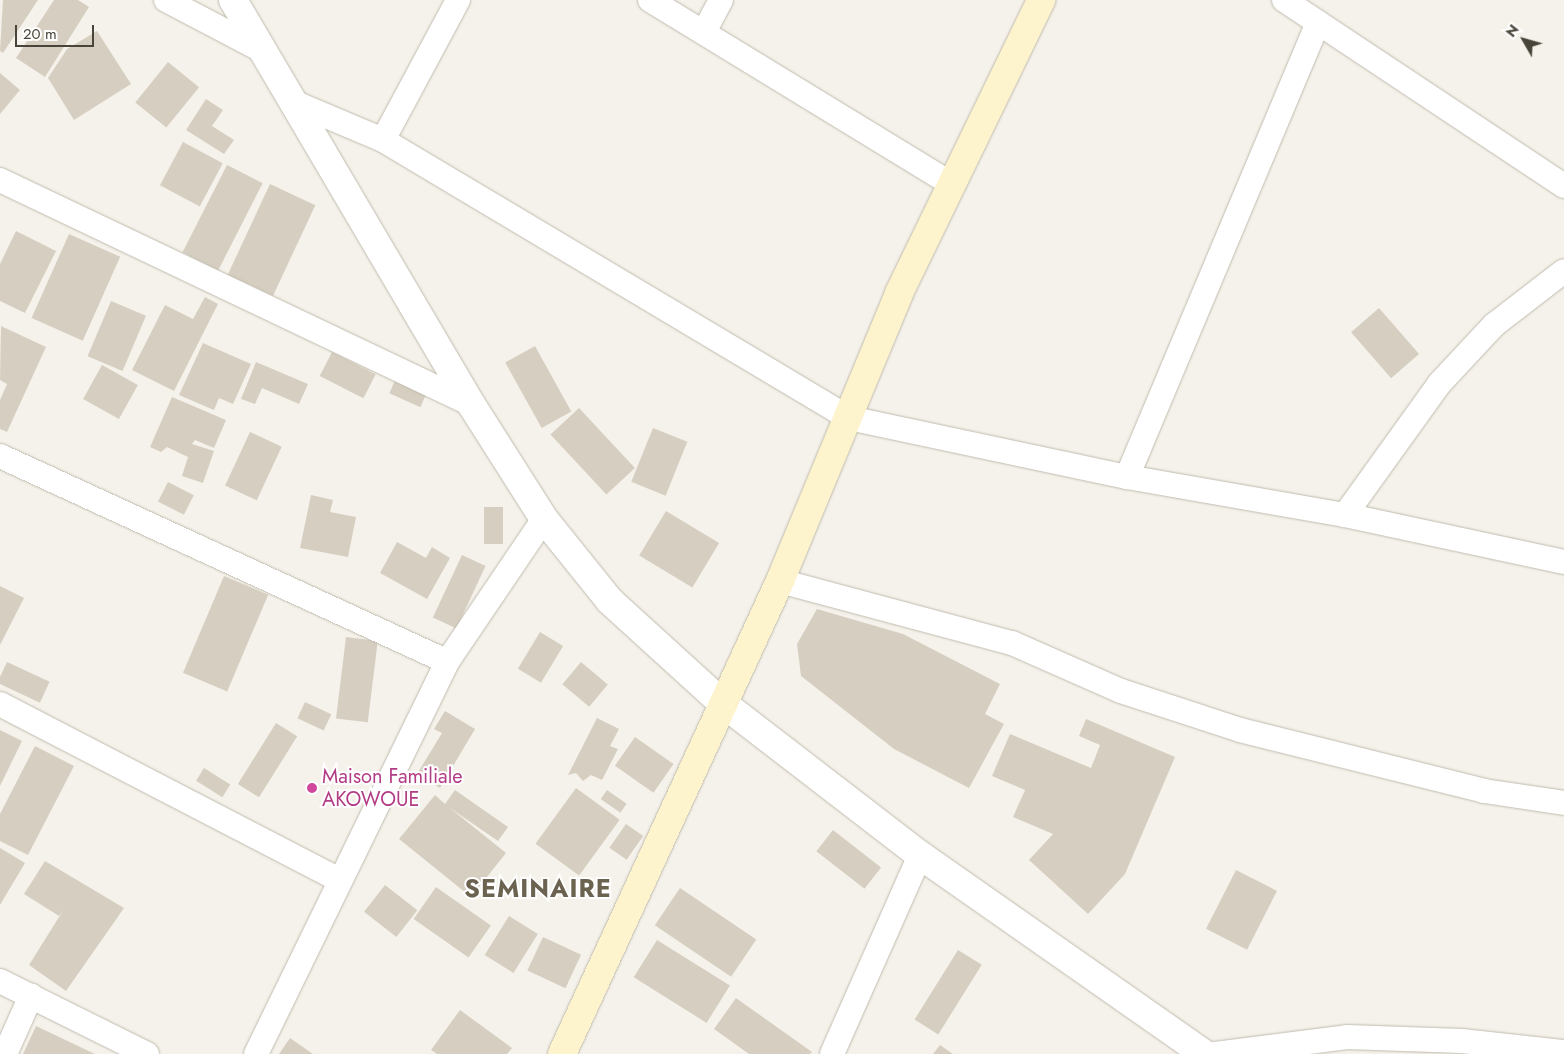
<!DOCTYPE html>
<style>
body{margin:0}
#map{position:relative;width:1564px;height:1054px;overflow:hidden;background:#f5f2eb;font-family:Jost,sans-serif}
div>[style]{position:absolute}
[style*='--x']{left:calc(var(--x)*1px);top:calc(var(--y)*1px);width:calc(var(--w)*1px);rotate:calc(var(--a)*1deg)}
.building>*{inset:0;background:#d6cfc1;transform-origin:0 0}
.roads{filter:drop-shadow(0 0 1px #c0bbae) drop-shadow(0 0 1px #c0bbae)}
.minor>*{height:24px;margin:-12px;padding:0 12px;transform-origin:12px;border-radius:12px;background:#fff}
.tertiary>*{height:28px;margin:-14px;padding:0 14px;transform-origin:14px;border-radius:14px;background:#fff}
.secondary>*{height:28px;margin:-14px;padding:0 14px;transform-origin:14px;border-radius:14px;background:#fdf3cd}
.dots>*{width:14px;height:14px;translate:-50% -50%;box-sizing:border-box;border:2px solid #fff;border-radius:50%}
span{translate:-50% -50%;white-space:nowrap;text-align:center;line-height:1.15;-webkit-text-stroke:4px #fff;paint-order:stroke}
.hotel-label{font-size:20px;color:#b23c85}
.left{translate:0 -50%;text-align:left}
.district-label{font-size:25px;color:#6c6250;font-weight:700;letter-spacing:1px}
.north{position:absolute;left:1499px;top:15px;width:50px;height:50px;-webkit-text-stroke:4px #fff;paint-order:stroke;rotate:308deg;font-size:14px;font-weight:700;line-height:20px;text-align:center;color:#494439}
.north::after{content:'';display:block;margin:auto;width:18px;height:22px;background:#494439;clip-path:polygon(50% 0,100% 100%,50% 72%,0 100%)}
.scale{position:absolute;left:15px;top:25px;width:79px;height:22px;box-sizing:border-box;border:2px solid #494439;border-top:0;padding-left:6px;font-size:15px;line-height:18px;white-space:nowrap;color:#494439;-webkit-text-stroke:4px #fff;paint-order:stroke}
</style>
<div id="map">
<div class="building">
<div style="clip-path:polygon(3px 0,38px 0,3px 53px,0 51px)"></div>
<div style="clip-path:polygon(54px 0,78px 0,89px 7px,45px 77px,16px 58px)"></div>
<div style="clip-path:polygon(97px 31px,131px 84px,74px 120px,48px 78px,67px 49px)"></div>
<div style="left:168px;top:62px;width:40px;height:52px;rotate:39deg"></div>
<div style="clip-path:polygon(0 73px,20px 90px,0 114px)"></div>
<div style="clip-path:polygon(206px 99px,223px 110px,212px 126px,234px 140px,224px 154px,186px 130px)"></div>
<div style="left:183px;top:142px;width:45px;height:49px;rotate:28deg"></div>
<div style="left:227px;top:165px;width:40px;height:98px;rotate:27deg"></div>
<div style="left:270px;top:184px;width:50px;height:100px;rotate:25deg"></div>
<div style="clip-path:polygon(16px 231px,56px 251px,25px 313px,0 301px,0 264px)"></div>
<div style="left:69px;top:234px;width:56px;height:92px;rotate:24deg"></div>
<div style="clip-path:polygon(205px 297px,218px 304px,174px 391px,132px 370px,165px 305px,193px 319px)"></div>
<div style="left:111px;top:301px;width:38px;height:60px;rotate:23deg"></div>
<div style="left:1379px;top:308px;width:61px;height:37px;rotate:49deg"></div>
<div style="clip-path:polygon(1px 326px,46px 347px,7px 432px,0 429px,0 400px,7px 384px,0 380px)"></div>
<div style="clip-path:polygon(203px 343px,251px 364px,233px 404px,219px 398px,214px 410px,179px 395px)"></div>
<div style="left:535px;top:346px;width:75px;height:34px;rotate:61deg"></div>
<div style="left:332px;top:352px;width:49px;height:27px;rotate:27deg"></div>
<div style="clip-path:polygon(256px 362px,308px 384px,299px 404px,262px 388px,255px 404px,241px 399px)"></div>
<div style="left:102px;top:365px;width:41px;height:39px;rotate:29deg"></div>
<div style="left:397px;top:376px;width:34px;height:19px;rotate:24deg"></div>
<div style="clip-path:polygon(172px 397px,226px 420px,214px 448px,195px 440px,192px 444px,214px 451px,203px 483px,182px 476px,188px 457px,167px 447px,161px 452px,150px 447px)"></div>
<div style="left:579px;top:408px;width:82px;height:39px;rotate:47deg"></div>
<div style="left:653px;top:428px;width:37px;height:58px;rotate:22deg"></div>
<div style="left:250px;top:432px;width:35px;height:59px;rotate:25deg"></div>
<div style="left:168px;top:482px;width:29px;height:22px;rotate:27deg"></div>
<div style="clip-path:polygon(311px 495px,333px 500px,330px 512px,356px 517px,348px 557px,300px 548px)"></div>
<div style="left:484px;top:507px;width:19px;height:37px"></div>
<div style="left:666px;top:511px;width:62px;height:52px;rotate:31deg"></div>
<div style="clip-path:polygon(397px 542px,426px 558px,432px 547px,450px 558px,427px 599px,380px 573px)"></div>
<div style="left:462px;top:555px;width:26px;height:69px;rotate:25deg"></div>
<div style="left:224px;top:576px;width:48px;height:105px;rotate:23deg"></div>
<div style="clip-path:polygon(0 586px,24px 598px,0 645px)"></div>
<div style="clip-path:polygon(817px 609px,903px 634px,1000px 684px,985px 714px,1004px 724px,969px 788px,894px 749px,801px 676px,797px 644px)"></div>
<div style="left:540px;top:632px;width:27px;height:43px;rotate:31deg"></div>
<div style="left:346px;top:637px;width:32px;height:82px;rotate:7deg"></div>
<div style="left:7px;top:662px;width:47px;height:23px;rotate:25deg"></div>
<div style="left:581px;top:662px;width:35px;height:29px;rotate:40deg"></div>
<div style="left:305px;top:702px;width:29px;height:18px;rotate:25deg"></div>
<div style="clip-path:polygon(445px 711px,475px 729px,440px 788px,417px 774px,442px 733px,434px 729px)"></div>
<div style="clip-path:polygon(597px 718px,619px 729px,610px 746px,618px 749px,602px 780px,591px 775px,583px 781px,576px 773px,568px 775px)"></div>
<div style="clip-path:polygon(1086px 719px,1175px 757px,1125px 874px,1088px 914px,1029px 860px,1053px 834px,1013px 817px,1025px 790px,992px 776px,1010px 734px,1091px 768px,1100px 745px,1079px 736px)"></div>
<div style="left:276px;top:723px;width:25px;height:72px;rotate:32deg"></div>
<div style="clip-path:polygon(0 730px,22px 741px,0 786px)"></div>
<div style="left:635px;top:737px;width:47px;height:35px;rotate:35deg"></div>
<div style="clip-path:polygon(35px 746px,74px 766px,28px 855px,0 841px,0 814px)"></div>
<div style="left:204px;top:768px;width:31px;height:15px;rotate:32deg"></div>
<div style="left:576px;top:788px;width:54px;height:69px;rotate:36deg"></div>
<div style="clip-path:polygon(455px 790px,508px 827px,498px 841px,450px 808px,506px 853px,471px 897px,399px 839px,435px 795px,445px 804px)"></div>
<div style="left:607px;top:790px;width:24px;height:11px;rotate:35deg"></div>
<div style="left:626px;top:824px;width:21px;height:29px;rotate:35deg"></div>
<div style="left:833px;top:830px;width:61px;height:27px;rotate:38deg"></div>
<div style="clip-path:polygon(0 848px,25px 863px,0 905px)"></div>
<div style="clip-path:polygon(45px 861px,124px 908px,66px 991px,29px 965px,64px 909px,59px 916px,24px 894px)"></div>
<div style="left:1236px;top:870px;width:46px;height:66px;rotate:27deg"></div>
<div style="left:385px;top:885px;width:41px;height:34px;rotate:38deg"></div>
<div style="left:436px;top:887px;width:67px;height:39px;rotate:35deg"></div>
<div style="left:680px;top:888px;width:92px;height:45px;rotate:34deg"></div>
<div style="left:509px;top:916px;width:34px;height:46px;rotate:32deg"></div>
<div style="left:543px;top:937px;width:42px;height:37px;rotate:25deg"></div>
<div style="left:657px;top:940px;width:86px;height:44px;rotate:32deg"></div>
<div style="left:958px;top:950px;width:28px;height:82px;rotate:32deg"></div>
<div style="clip-path:polygon(736px 998px,812px 1052px,810px 1054px,749px 1054px,714px 1029px)"></div>
<div style="clip-path:polygon(460px 1010px,512px 1048px,507px 1054px,437px 1054px,431px 1050px)"></div>
<div style="clip-path:polygon(36px 1026px,95px 1054px,23px 1054px)"></div>
<div style="clip-path:polygon(290px 1038px,313px 1054px,279px 1054px)"></div>
<div style="clip-path:polygon(940px 1045px,953px 1054px,933px 1054px)"></div>
</div>
<div class="roads">
<div class="minor">
<div style="--x:166;--y:0;--w:110;--a:27.7"></div>
<div style="--x:650;--y:0;--w:354;--a:31.4"></div>
<div style="--x:1284;--y:0;--w:336;--a:33.6"></div>
<div style="--x:704;--y:32;--w:36;--a:-62"></div>
<div style="--x:293;--y:102;--w:98;--a:22.9"></div>
<div style="--x:383;--y:140;--w:543;--a:30.82"></div>
<div style="--x:849;--y:418;--w:284;--a:12"></div>
<div style="--x:1127;--y:477;--w:221;--a:9.9"></div>
<div style="--x:1345;--y:515;--w:224;--a:12.1"></div>
<div style="--x:383;--y:140;--w:159;--a:-61.8"></div>
<div style="--x:0;--y:180;--w:522;--a:25.44"></div>
<div style="--x:0;--y:456;--w:492;--a:24.7"></div>
<div style="--x:1127;--y:477;--w:493;--a:-67.2"></div>
<div style="--x:1345;--y:515;--w:161;--a:-54.3"></div>
<div style="--x:1439;--y:384;--w:81;--a:-47"></div>
<div style="--x:1494;--y:325;--w:88;--a:-37.6"></div>
<div style="--x:780;--y:581;--w:240;--a:15"></div>
<div style="--x:1012;--y:643;--w:119;--a:23.8"></div>
<div style="--x:1121;--y:691;--w:125;--a:18.1"></div>
<div style="--x:1240;--y:730;--w:252;--a:14"></div>
<div style="--x:1484;--y:791;--w:81;--a:8.5"></div>
<div style="--x:0;--y:704;--w:382;--a:27.4"></div>
<div style="--x:0;--y:981;--w:164;--a:26.4"></div>
<div style="--x:5;--y:1054;--w:64;--a:-65.9"></div>
<div style="--x:256;--y:1054;--w:436;--a:-64"></div>
<div style="--x:447;--y:662;--w:173;--a:-55.9"></div>
<div style="--x:832;--y:1054;--w:218;--a:-66.1"></div>
<div style="--x:1215;--y:1054;--w:133;--a:-7.3"></div>
<div style="--x:1347;--y:1037;--w:115;--a:2"></div>
<div style="--x:1462;--y:1041;--w:103;--a:6.2"></div>
</div>
<div class="tertiary">
<div style="--x:233;--y:0;--w:469;--a:59.5"></div>
<div style="--x:471;--y:404;--w:136;--a:57.6"></div>
<div style="--x:544;--y:519;--w:105;--a:51.2"></div>
<div style="--x:610;--y:601;--w:150;--a:42.3"></div>
<div style="--x:721;--y:702;--w:251;--a:37.6"></div>
<div style="--x:920;--y:855;--w:347;--a:35"></div>
</div>
<div class="secondary">
<div style="--x:562;--y:1054;--w:521;--a:-65.26"></div>
<div style="--x:780;--y:581;--w:312;--a:-67.5"></div>
<div style="--x:899;--y:293;--w:326;--a:-64.1"></div>
</div>
</div>
<div class="dots">
<div style="left:312px;top:788px;background:#d1479c"></div>
</div>
<div class="hotel-label">
<span class="left" style="left:322px;top:788px">Maison Familiale<br>AKOWOUE</span>
</div>
<div class="district-label">
<span style="left:538px;top:888px">SEMINAIRE</span>
</div>
<div class="north">N</div>
<div class="scale">20 m</div>
</div>
